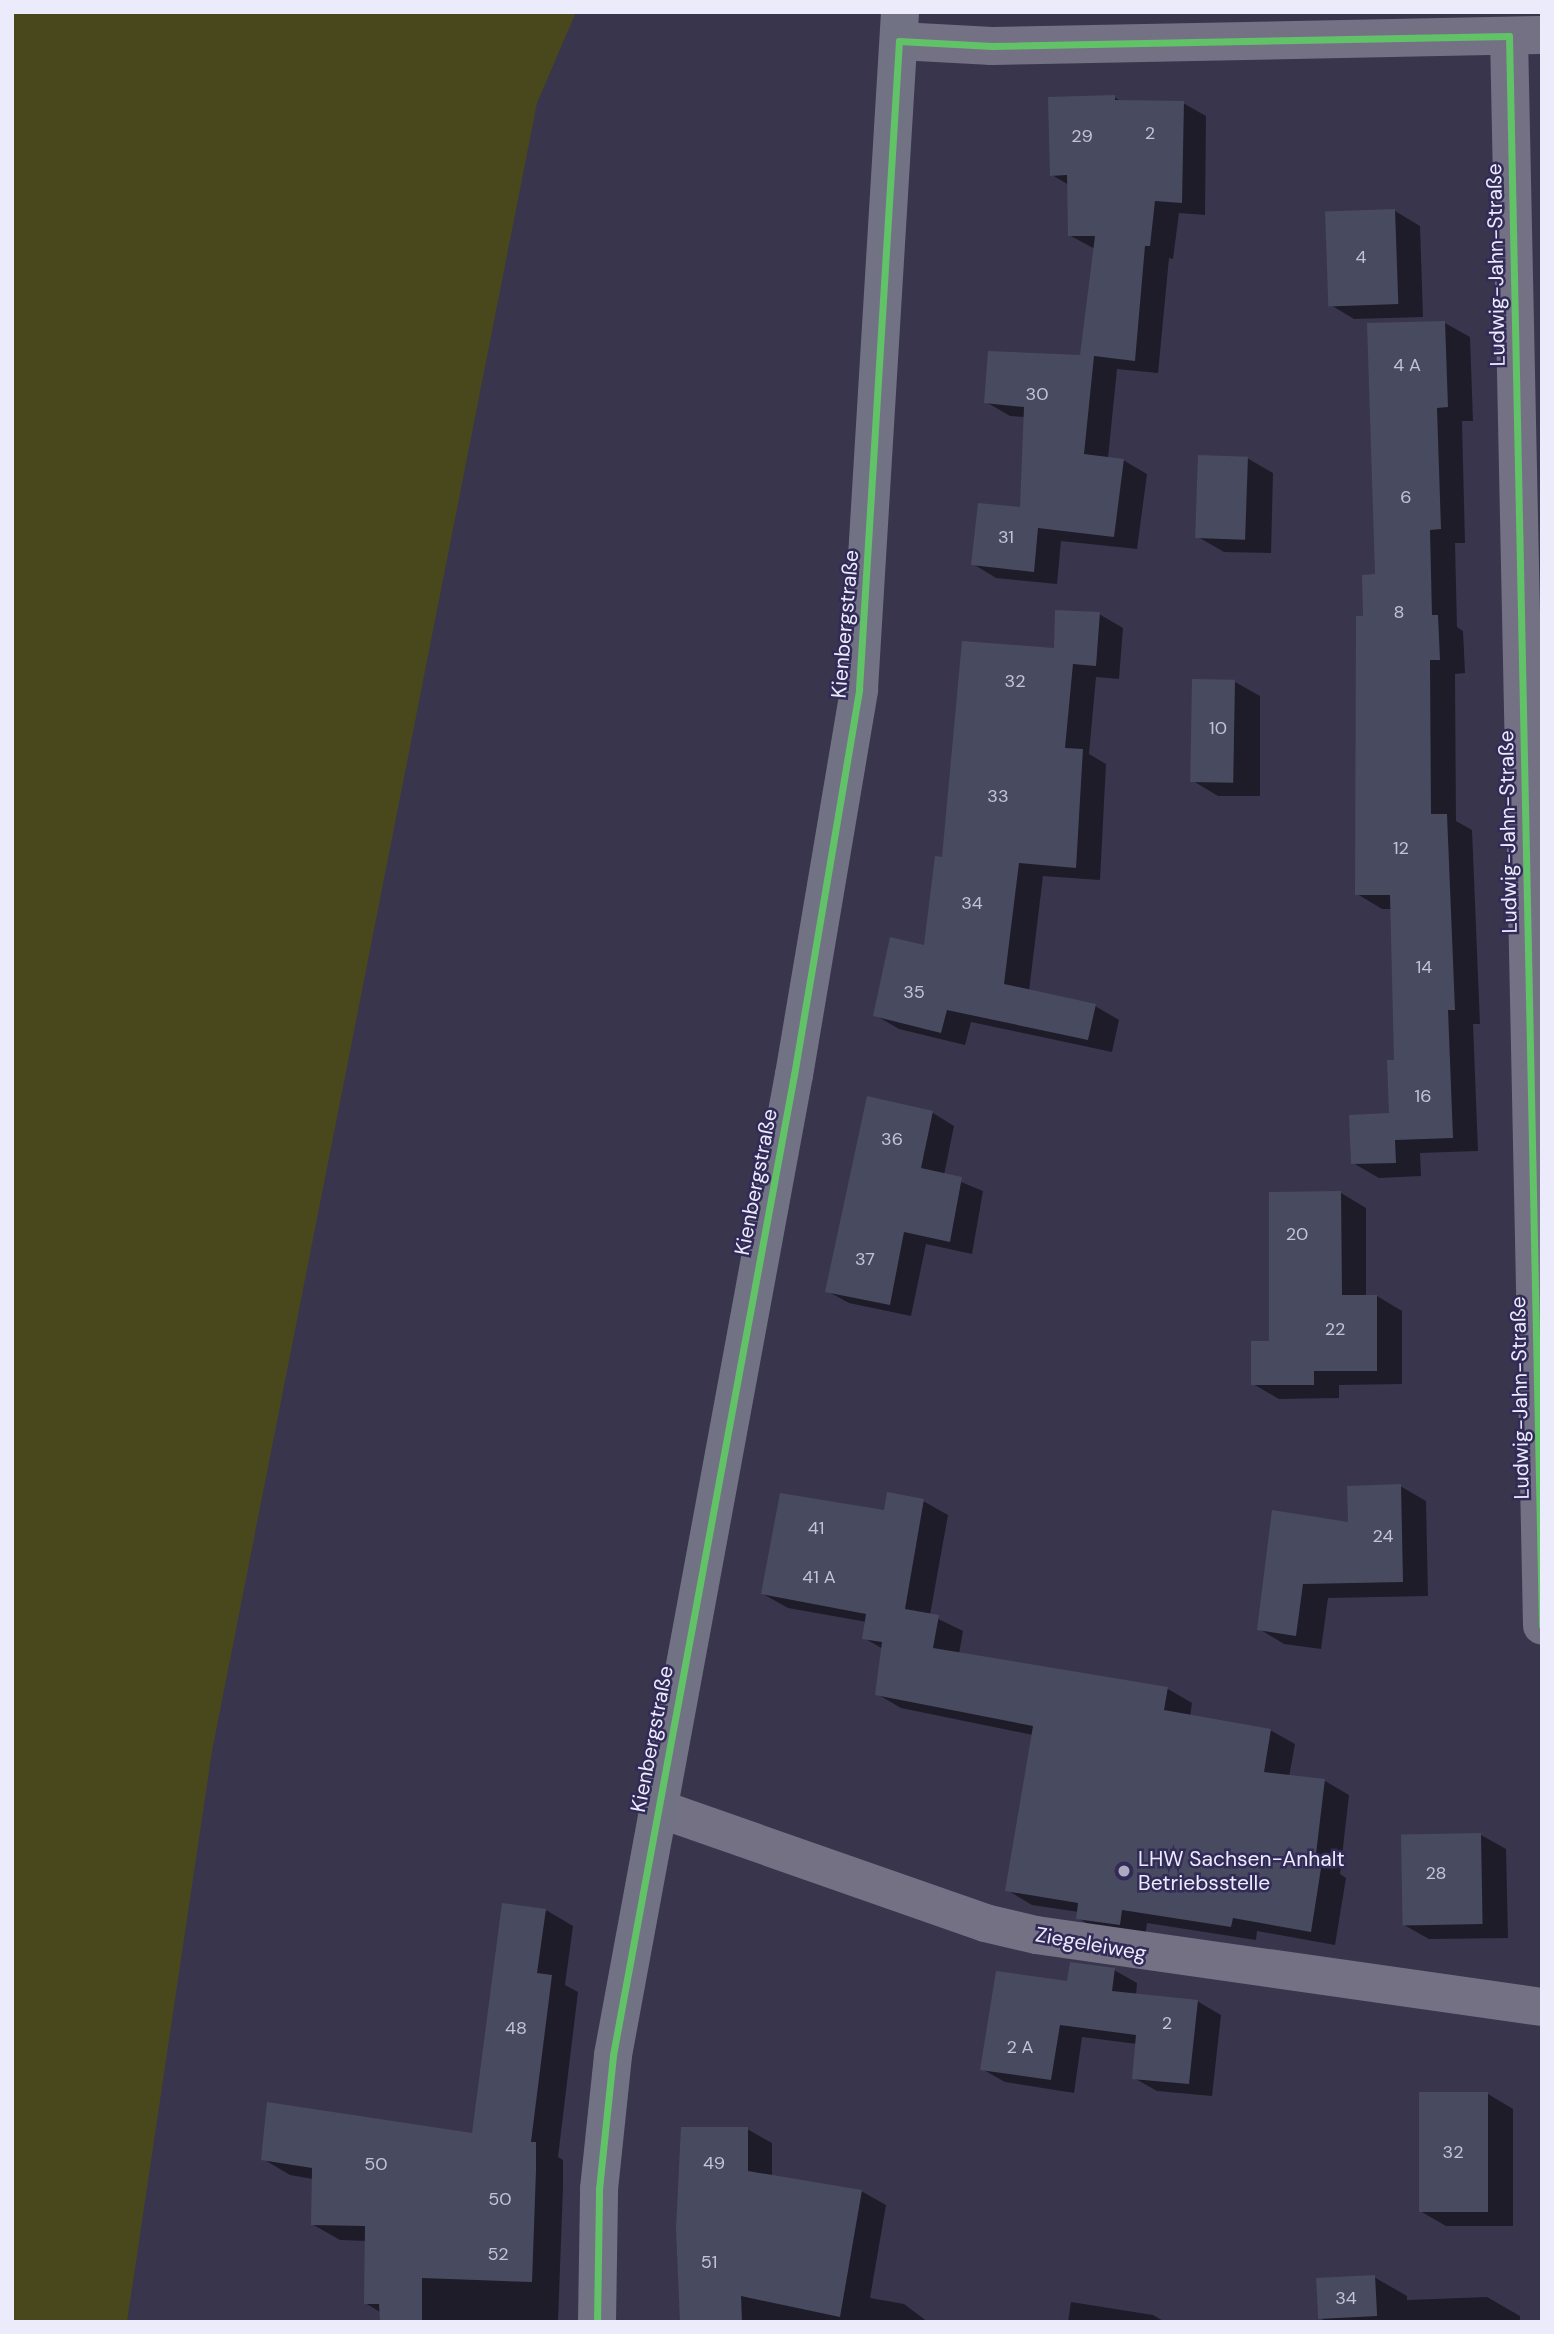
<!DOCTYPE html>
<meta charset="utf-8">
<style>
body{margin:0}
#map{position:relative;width:1554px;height:2334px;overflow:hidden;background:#39354d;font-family:"DM Sans",sans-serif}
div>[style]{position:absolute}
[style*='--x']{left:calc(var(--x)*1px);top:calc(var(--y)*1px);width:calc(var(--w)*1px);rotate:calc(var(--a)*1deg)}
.green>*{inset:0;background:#49481d}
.shadow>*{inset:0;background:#0007}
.building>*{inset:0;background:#484a60;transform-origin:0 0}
.street>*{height:38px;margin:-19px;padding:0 19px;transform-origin:19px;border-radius:19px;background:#747185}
.secondary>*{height:38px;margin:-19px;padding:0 19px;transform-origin:19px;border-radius:19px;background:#717384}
.cycleway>*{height:7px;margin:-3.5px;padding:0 3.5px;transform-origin:3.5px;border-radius:3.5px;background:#61c268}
.dots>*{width:19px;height:19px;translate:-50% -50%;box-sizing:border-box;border:4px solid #322b57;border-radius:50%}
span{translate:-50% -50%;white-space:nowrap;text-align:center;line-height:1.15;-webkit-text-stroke:5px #322b57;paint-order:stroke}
.number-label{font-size:18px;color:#c3c3d5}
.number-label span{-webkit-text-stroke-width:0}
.street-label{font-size:21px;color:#ecebfc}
.poi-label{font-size:21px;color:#ecebfc}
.left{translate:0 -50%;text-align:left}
.frame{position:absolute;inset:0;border:14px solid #ecebfc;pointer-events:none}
</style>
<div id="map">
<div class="green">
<div style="clip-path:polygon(12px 12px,576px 12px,537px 103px,212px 1751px,127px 2322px,12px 2322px)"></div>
</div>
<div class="shadow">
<div style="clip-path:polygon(1114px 97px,1122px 102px,1183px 103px,1206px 116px,1205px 215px,1179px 213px,1173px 259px,1169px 258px,1158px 373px,1117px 369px,1108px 458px,1123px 460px,1147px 474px,1137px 549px,1061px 541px,1057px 584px,996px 578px,973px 564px,1022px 509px,1025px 417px,1010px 416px,986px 402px,1081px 356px,1095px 249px,1069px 235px,1069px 185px,1052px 175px)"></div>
<div style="clip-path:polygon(1395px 211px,1420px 226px,1423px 317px,1354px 319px,1329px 304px)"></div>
<div style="clip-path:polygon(1445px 323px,1470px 337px,1473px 421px,1462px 421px,1465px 543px,1455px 543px,1457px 627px,1463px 631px,1465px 673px,1455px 674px,1456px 821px,1472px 830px,1480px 1024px,1473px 1024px,1478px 1151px,1420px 1153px,1421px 1176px,1379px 1178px,1353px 1163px,1391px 1115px,1396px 1061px,1392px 909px,1382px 909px,1357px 894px,1364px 618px)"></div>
<div style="clip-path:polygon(1247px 458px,1273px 473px,1271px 553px,1224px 552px,1198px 537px)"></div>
<div style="clip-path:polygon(1099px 614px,1123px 628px,1119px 679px,1096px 677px,1089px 754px,1106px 764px,1100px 880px,1043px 876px,1029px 991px,1095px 1006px,1119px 1020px,1112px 1052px,971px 1022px,965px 1045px,899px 1029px,875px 1015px,925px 947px,943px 859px,1055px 650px)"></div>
<div style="clip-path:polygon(1235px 682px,1260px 696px,1260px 796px,1218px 796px,1193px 781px)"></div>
<div style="clip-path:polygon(868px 1098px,933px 1113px,954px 1126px,944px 1175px,983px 1191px,972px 1254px,926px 1244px,911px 1316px,849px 1303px,827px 1291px)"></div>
<div style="clip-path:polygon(1341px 1193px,1366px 1208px,1366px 1297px,1377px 1296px,1402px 1311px,1402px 1384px,1339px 1385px,1339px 1398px,1279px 1399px,1253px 1384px)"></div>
<div style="clip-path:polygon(1400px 1486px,1426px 1501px,1428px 1596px,1328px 1598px,1321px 1649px,1284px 1644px,1259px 1629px,1349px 1524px)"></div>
<div style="clip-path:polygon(923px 1501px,948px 1515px,930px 1615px,963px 1631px,959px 1654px,1168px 1689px,1192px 1703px,1190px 1716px,1270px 1730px,1295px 1744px,1289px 1777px,1325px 1781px,1349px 1795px,1340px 1874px,1346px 1878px,1335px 1945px,1257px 1931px,1256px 1940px,1147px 1923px,1145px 1938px,1102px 1932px,1078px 1918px,1079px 1912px,1032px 1905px,1007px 1890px,1033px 1735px,901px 1708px,877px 1694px,883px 1649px,864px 1638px,867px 1622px,788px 1608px,763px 1594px,885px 1512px)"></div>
<div style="clip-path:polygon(1481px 1835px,1506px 1849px,1508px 1938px,1429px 1939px,1404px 1925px)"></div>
<div style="clip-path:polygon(546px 1910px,573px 1926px,565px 1985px,578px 1992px,558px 2157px,563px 2160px,563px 2187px,558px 2322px,380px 2322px,380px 2312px,365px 2303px,366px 2241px,340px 2240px,312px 2224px,313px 2179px,290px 2175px,263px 2159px,474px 2135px)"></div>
<div style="clip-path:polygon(1114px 1970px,1137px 1983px,1136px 1995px,1197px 2001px,1221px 2015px,1212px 2096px,1157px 2091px,1134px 2078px,1137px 2044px,1082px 2037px,1074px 2093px,1005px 2082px,982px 2069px,1068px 1983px)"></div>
<div style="clip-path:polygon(1488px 2094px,1513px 2109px,1513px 2226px,1446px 2226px,1420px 2211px)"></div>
<div style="clip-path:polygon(747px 2129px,772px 2143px,772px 2177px,861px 2191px,886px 2205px,870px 2298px,904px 2304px,928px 2322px,682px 2322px)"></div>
<div style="clip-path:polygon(1374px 2277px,1407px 2296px,1407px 2300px,1487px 2297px,1520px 2316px,1520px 2322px,1327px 2322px,1319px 2317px)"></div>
<div style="clip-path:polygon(1071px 2302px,1153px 2315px,1165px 2322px,1068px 2322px)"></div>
</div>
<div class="building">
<div style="clip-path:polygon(1115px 95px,1115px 100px,1184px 101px,1182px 203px,1155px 201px,1150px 246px,1145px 246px,1135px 361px,1094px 356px,1084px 454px,1124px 459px,1114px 537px,1038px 528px,1034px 572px,971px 565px,978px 503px,1020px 507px,1024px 407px,984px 403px,988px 351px,1080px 355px,1095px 236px,1068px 236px,1067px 175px,1050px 176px,1048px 97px)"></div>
<div style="left:1395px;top:209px;width:95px;height:70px;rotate:88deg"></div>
<div style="clip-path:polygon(1445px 321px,1448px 407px,1437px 408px,1441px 529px,1430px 530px,1432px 615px,1438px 615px,1440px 660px,1430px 660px,1431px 814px,1447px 814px,1455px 1010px,1448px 1010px,1453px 1138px,1395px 1140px,1396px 1163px,1351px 1164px,1349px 1115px,1389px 1113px,1387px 1060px,1394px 1060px,1390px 895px,1355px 895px,1356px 616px,1363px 616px,1362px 575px,1375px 574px,1367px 323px)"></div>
<div style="left:1198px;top:455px;width:50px;height:83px;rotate:2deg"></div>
<div style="clip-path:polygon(1055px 610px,1100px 612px,1096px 666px,1073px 664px,1065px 748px,1083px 749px,1076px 868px,1019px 863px,1004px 984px,1096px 1004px,1088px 1040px,947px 1010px,941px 1033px,873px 1016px,890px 937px,924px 945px,935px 856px,942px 857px,962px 641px,1054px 648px)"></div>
<div style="left:1192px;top:679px;width:43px;height:103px;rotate:1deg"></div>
<div style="clip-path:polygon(867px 1096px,933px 1111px,921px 1168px,962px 1177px,950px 1242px,904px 1232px,890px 1305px,825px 1292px)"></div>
<div style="clip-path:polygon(1341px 1191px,1342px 1295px,1377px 1295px,1377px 1371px,1314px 1371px,1314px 1385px,1251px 1385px,1251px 1341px,1269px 1341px,1269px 1192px)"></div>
<div style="clip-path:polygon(1401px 1484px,1403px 1582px,1303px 1584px,1296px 1636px,1257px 1630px,1272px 1510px,1348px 1522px,1347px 1486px)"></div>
<div style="clip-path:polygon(887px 1492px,924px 1499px,905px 1609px,939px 1615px,933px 1648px,1168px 1687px,1164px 1710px,1271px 1729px,1264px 1772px,1325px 1779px,1315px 1862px,1322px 1862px,1311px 1932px,1233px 1918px,1231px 1927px,1122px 1910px,1120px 1925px,1076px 1919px,1078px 1903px,1005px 1891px,1033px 1726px,875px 1695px,882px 1642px,862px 1639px,866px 1614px,761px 1594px,780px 1493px,884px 1510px)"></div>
<div style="left:1481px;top:1833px;width:91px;height:80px;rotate:89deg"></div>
<div style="clip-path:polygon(502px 1903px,546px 1909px,537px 1973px,552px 1975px,531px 2142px,536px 2142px,536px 2171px,532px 2282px,422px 2278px,422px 2322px,380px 2322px,379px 2304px,364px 2304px,365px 2226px,311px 2225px,312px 2168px,261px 2160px,267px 2102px,472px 2133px)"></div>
<div style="clip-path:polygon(1070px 1962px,1115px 1968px,1112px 1991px,1198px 2000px,1189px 2084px,1132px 2079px,1136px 2035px,1060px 2025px,1051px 2080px,980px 2070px,996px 1971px,1067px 1981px)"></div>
<div style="left:1419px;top:2092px;width:69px;height:120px"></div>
<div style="clip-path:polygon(681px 2127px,748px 2127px,748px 2171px,862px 2190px,840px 2317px,741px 2296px,742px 2322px,680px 2322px,676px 2229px)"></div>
<div style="left:1375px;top:2275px;width:41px;height:59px;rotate:87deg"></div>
</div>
<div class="street">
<div style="--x:1509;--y:36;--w:1590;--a:88.81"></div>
<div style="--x:899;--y:41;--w:93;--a:3.1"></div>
<div style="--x:992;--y:46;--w:550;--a:-1.15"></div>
<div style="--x:657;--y:1808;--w:348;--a:19.3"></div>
<div style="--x:985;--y:1923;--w:52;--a:13.2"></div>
<div style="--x:1036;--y:1935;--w:511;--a:8.1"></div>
</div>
<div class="secondary">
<div style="--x:597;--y:2322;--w:133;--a:-89.1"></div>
<div style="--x:599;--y:2189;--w:135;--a:-84"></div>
<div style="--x:613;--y:2055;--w:997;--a:-79.54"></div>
<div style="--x:794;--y:1075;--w:391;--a:-80.4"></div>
<div style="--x:859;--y:689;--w:678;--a:-86.53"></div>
</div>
<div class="cycleway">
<div style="--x:899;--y:41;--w:93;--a:3.1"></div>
<div style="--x:992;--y:46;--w:517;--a:-1.11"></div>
<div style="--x:1509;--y:36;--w:1590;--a:88.81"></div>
<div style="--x:597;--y:2322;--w:133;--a:-89.1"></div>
<div style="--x:599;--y:2189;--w:135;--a:-84"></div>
<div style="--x:613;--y:2055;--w:997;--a:-79.54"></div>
<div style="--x:794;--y:1075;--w:391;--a:-80.4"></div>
<div style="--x:859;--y:689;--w:649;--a:-86.47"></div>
</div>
<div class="dots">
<div style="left:1124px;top:1871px;background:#adabbf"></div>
</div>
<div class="number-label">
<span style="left:1150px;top:133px">2</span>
<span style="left:1082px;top:136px">29</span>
<span style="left:1361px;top:257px">4</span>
<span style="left:1407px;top:365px">4 A</span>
<span style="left:1037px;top:394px">30</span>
<span style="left:1406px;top:497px">6</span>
<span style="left:1006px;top:537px">31</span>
<span style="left:1399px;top:612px">8</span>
<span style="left:1015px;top:681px">32</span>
<span style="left:1218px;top:728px">10</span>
<span style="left:998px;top:796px">33</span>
<span style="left:1401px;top:848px">12</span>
<span style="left:972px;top:903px">34</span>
<span style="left:1424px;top:967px">14</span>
<span style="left:914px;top:992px">35</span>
<span style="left:1423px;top:1096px">16</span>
<span style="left:892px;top:1139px">36</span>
<span style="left:1297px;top:1234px">20</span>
<span style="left:865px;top:1259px">37</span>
<span style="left:1335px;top:1329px">22</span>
<span style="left:816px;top:1528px">41</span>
<span style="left:1383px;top:1536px">24</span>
<span style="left:819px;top:1577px">41 A</span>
<span style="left:1436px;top:1873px">28</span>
<span style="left:1167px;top:2023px">2</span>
<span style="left:516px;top:2028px">48</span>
<span style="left:1020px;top:2047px">2 A</span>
<span style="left:1453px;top:2152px">32</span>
<span style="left:714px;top:2163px">49</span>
<span style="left:376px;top:2164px">50</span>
<span style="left:500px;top:2199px">50</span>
<span style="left:498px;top:2254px">52</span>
<span style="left:709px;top:2262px">51</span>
<span style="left:1346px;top:2298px">34</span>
</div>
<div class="street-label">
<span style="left:1496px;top:265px;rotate:-91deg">Ludwig-Jahn-Straße</span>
<span style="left:845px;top:624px;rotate:-85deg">Kienbergstraße</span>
<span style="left:1508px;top:832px;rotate:-91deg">Ludwig-Jahn-Straße</span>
<span style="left:756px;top:1182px;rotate:-79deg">Kienbergstraße</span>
<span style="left:1520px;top:1398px;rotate:-91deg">Ludwig-Jahn-Straße</span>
<span style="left:652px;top:1739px;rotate:-79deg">Kienbergstraße</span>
<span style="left:1091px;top:1944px;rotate:10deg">Ziegeleiweg</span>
</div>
<div class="poi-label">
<span class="left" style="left:1138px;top:1871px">LHW Sachsen-Anhalt<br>Betriebsstelle</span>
</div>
<div class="frame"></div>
</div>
